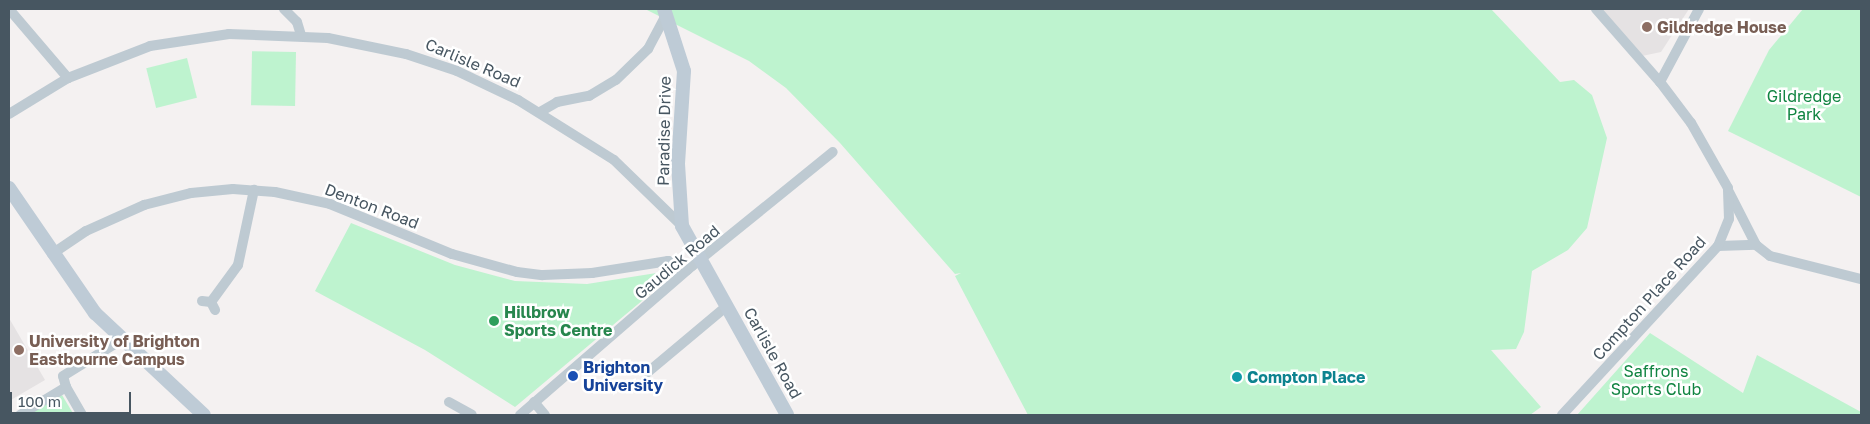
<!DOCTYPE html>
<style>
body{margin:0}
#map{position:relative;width:1870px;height:424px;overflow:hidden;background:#f4f1f1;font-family:"Golos Text",sans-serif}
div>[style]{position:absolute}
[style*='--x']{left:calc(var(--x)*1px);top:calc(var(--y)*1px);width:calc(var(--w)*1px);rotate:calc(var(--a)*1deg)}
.education>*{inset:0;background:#e5e2e3}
.green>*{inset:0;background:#bef3cf;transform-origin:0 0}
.street>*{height:10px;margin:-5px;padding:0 5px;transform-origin:5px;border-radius:5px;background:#becad2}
.secondary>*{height:14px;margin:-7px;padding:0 7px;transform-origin:7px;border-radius:7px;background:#becbd6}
.dots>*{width:14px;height:14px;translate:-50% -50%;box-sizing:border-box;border:2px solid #fff;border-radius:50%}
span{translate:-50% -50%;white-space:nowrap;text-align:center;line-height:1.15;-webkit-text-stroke:5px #fff;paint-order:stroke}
.education-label{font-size:16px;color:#785e54;font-weight:700}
.left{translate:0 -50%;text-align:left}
.street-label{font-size:16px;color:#475661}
.park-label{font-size:16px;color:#108441}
.leisure-label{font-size:16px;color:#27864d;font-weight:700}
.transit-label{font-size:16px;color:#164399;font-weight:700}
.culture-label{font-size:16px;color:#0d838f;font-weight:700}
.frame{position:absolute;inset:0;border:10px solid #475661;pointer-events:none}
.scale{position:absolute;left:10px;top:392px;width:121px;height:22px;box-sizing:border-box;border:2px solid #475661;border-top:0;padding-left:6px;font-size:15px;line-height:18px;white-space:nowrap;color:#475661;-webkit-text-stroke:4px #fff;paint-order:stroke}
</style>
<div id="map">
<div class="education">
<div style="clip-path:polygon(1601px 9px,1689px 9px,1661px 52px,1642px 56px)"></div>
<div style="clip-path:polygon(9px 318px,45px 380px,9px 401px)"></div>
</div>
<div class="green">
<div style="clip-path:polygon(645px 9px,1491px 9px,1560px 82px,1574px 80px,1592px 95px,1607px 138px,1587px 228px,1568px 250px,1532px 271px,1524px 332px,1516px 349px,1491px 350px,1541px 407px,1530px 415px,1028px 415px,955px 276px,961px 273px,955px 274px,840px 143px,786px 88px,749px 61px)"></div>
<div style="clip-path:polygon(1803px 9px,1861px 9px,1861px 197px,1728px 131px,1769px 50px)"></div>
<div style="left:296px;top:52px;width:54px;height:44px;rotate:91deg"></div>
<div style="left:187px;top:58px;width:41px;height:42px;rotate:76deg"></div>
<div style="clip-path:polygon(351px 223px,455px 265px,515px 281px,587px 284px,669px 271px,674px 274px,515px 407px,425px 350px,315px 291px)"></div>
<div style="clip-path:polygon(1650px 333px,1743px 393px,1757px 355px,1861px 412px,1861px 415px,1577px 415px)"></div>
<div style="clip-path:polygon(62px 395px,74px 415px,27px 415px)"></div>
</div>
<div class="street">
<div style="--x:9;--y:9;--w:91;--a:49.5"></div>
<div style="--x:284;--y:9;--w:18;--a:45"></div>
<div style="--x:297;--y:22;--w:14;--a:73"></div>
<div style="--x:1596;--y:9;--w:97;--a:48.8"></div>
<div style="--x:540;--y:112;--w:20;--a:-30"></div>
<div style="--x:557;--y:102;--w:33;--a:-11"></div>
<div style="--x:589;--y:96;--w:31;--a:-31"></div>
<div style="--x:616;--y:80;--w:45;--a:-44.1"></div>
<div style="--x:648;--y:49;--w:40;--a:-62"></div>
<div style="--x:9;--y:114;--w:69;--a:-31.4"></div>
<div style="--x:68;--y:78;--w:88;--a:-21.3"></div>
<div style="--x:150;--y:46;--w:80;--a:-8.6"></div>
<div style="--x:229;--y:34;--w:99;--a:2.3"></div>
<div style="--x:328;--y:38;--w:80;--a:11.6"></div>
<div style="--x:406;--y:54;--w:54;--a:18.4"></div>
<div style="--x:457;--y:71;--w:68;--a:25.4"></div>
<div style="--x:518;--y:100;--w:113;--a:32"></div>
<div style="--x:614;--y:160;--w:95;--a:44.1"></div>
<div style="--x:1729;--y:192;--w:59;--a:63"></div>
<div style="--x:1756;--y:245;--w:18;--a:38"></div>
<div style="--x:1770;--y:256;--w:94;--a:14.2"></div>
<div style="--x:1718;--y:246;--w:38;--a:-2"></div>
<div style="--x:52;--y:254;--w:41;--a:-34.1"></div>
<div style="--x:86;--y:231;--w:64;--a:-24.1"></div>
<div style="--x:144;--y:205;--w:49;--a:-14.3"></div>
<div style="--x:191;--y:193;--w:42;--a:-5.4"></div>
<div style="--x:233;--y:189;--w:42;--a:4.1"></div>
<div style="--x:275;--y:192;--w:56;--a:12.3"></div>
<div style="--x:330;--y:204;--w:132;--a:22.3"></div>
<div style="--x:452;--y:254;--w:67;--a:15.5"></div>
<div style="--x:517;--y:272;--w:26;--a:7"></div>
<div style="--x:543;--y:275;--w:49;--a:-2.3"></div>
<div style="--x:592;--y:273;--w:77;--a:-9"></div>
<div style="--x:668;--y:261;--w:9;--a:6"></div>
<div style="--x:677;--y:262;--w:13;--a:39"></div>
<div style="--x:202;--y:301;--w:9;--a:6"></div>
<div style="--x:211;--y:302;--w:9;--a:63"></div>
<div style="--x:211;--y:302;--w:46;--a:-53.9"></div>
<div style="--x:238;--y:265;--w:77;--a:-78"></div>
<div style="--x:648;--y:372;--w:103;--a:-39.9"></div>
<div style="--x:66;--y:387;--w:11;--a:-105"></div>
<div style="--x:63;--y:376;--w:68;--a:-31.8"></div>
<div style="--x:449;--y:402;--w:26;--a:29"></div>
<div style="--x:534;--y:402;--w:17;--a:50"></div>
<div style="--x:20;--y:415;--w:54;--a:-31.3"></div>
<div style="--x:66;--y:387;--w:32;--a:60"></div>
<div style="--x:520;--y:415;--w:228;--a:-40.9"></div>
<div style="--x:692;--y:266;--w:181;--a:-39"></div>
<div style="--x:1562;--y:415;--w:230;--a:-47.3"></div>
<div style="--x:1718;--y:246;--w:29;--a:-68"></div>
<div style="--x:1729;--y:219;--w:31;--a:-92"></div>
<div style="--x:1728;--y:188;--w:75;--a:-119.6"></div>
<div style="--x:1691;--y:123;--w:51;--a:-127.1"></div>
<div style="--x:1660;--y:82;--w:83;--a:-61.9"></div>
</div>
<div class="secondary">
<div style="--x:664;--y:9;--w:65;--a:72.1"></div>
<div style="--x:684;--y:71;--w:93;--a:93.7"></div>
<div style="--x:678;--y:164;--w:62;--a:86.3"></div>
<div style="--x:682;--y:226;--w:216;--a:60.9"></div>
<div style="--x:9;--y:188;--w:152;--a:55.5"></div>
<div style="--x:95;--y:313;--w:149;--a:43.1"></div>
</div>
<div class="dots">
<div style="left:1647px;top:27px;background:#8d6e63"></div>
<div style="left:494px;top:321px;background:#2e9e5b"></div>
<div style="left:19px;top:350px;background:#8d6e63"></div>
<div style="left:573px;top:376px;background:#1a4fb4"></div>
<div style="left:1237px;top:377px;background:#0f9aa8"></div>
</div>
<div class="education-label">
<span class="left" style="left:1657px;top:27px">Gildredge House</span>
<span class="left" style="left:29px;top:350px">University of Brighton<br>Eastbourne Campus</span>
</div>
<div class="street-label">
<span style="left:473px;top:63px;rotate:23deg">Carlisle Road</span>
<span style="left:664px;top:131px;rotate:-89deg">Paradise Drive</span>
<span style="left:372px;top:206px;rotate:21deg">Denton Road</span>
<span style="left:677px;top:262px;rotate:-40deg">Gaudick Road</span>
<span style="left:1649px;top:298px;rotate:-48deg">Compton Place Road</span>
<span style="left:773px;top:353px;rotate:61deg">Carlisle Road</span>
</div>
<div class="park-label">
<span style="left:1804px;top:105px">Gildredge<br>Park</span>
<span style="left:1656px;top:380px">Saffrons<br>Sports Club</span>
</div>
<div class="leisure-label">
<span class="left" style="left:504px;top:321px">Hillbrow<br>Sports Centre</span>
</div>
<div class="transit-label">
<span class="left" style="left:583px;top:376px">Brighton<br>University</span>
</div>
<div class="culture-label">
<span class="left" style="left:1247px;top:377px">Compton Place</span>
</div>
<div class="frame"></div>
<div class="scale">100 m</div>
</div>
